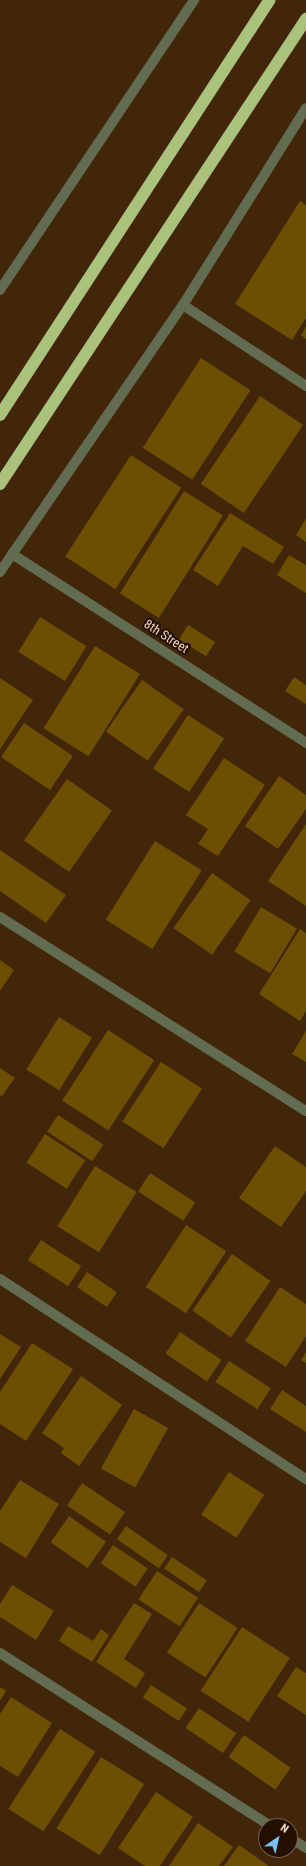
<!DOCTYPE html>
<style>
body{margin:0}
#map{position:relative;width:306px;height:1866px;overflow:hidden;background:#41260a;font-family:"Roboto Condensed",sans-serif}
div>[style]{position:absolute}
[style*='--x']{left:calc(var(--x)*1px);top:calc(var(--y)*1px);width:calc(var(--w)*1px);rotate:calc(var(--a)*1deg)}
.building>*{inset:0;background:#6d4f03;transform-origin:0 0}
.minor>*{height:10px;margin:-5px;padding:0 5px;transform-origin:5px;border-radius:5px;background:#626c51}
.highway>*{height:12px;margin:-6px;padding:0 6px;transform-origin:6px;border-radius:6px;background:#abc27d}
span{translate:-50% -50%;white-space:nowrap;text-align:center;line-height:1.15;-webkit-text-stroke:4px #241000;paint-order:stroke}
.street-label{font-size:13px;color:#f3d5bc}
.north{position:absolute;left:258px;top:1818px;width:40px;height:40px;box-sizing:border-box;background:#241000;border:1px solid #775f4b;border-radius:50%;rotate:34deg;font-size:11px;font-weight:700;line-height:16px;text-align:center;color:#f3d5bc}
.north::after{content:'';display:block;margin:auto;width:14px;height:18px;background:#78bff7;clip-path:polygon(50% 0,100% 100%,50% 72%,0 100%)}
</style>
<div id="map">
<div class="building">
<div style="clip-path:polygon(300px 201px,306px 205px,306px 318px,292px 340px,235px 304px)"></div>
<div style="clip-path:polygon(306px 327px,306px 339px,301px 335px)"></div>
<div style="left:201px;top:358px;width:59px;height:107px;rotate:33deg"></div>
<div style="left:260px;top:396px;width:52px;height:106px;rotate:34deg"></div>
<div style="left:131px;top:455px;width:60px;height:121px;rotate:33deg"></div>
<div style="left:184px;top:491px;width:46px;height:121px;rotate:32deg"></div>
<div style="clip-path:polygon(230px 513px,284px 547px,273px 564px,243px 546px,218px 586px,193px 570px)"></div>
<div style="clip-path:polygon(306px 519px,306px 542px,296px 535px)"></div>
<div style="clip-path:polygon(289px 555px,306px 565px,306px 593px,277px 575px)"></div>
<div style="left:40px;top:617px;width:55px;height:41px;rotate:32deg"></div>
<div style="left:188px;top:625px;width:32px;height:17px;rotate:32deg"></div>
<div style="left:95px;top:646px;width:53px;height:97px;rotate:32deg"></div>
<div style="clip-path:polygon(294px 677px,306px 685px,306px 704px,285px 691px)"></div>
<div style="clip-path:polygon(0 678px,33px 700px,0 749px)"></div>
<div style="left:142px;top:680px;width:51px;height:63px;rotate:35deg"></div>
<div style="left:188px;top:715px;width:43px;height:64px;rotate:33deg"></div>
<div style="left:24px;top:723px;width:59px;height:41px;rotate:34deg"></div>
<div style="clip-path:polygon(224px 758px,265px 785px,218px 856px,198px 844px,208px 829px,186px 815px)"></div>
<div style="clip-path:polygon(279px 776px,306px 795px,306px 809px,278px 849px,245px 826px)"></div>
<div style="left:67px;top:779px;width:55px;height:75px;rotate:35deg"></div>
<div style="clip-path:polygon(306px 824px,306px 906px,268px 881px)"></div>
<div style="left:155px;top:841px;width:55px;height:93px;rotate:32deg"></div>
<div style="clip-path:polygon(0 850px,66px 895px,46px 923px,0 891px)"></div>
<div style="left:212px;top:873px;width:47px;height:67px;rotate:35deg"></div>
<div style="left:261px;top:907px;width:42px;height:52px;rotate:31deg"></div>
<div style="clip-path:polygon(300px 929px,306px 933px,306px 1011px,300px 1021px,259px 994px)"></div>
<div style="clip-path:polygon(0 960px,14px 970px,0 991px)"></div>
<div style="left:59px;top:1017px;width:39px;height:62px;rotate:32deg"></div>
<div style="left:108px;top:1030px;width:55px;height:84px;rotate:33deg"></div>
<div style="clip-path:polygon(306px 1031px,306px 1062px,292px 1054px)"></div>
<div style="left:161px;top:1062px;width:49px;height:71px;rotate:33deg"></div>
<div style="clip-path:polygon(0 1068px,15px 1078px,2px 1096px,0 1095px)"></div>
<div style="left:58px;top:1115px;width:54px;height:20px;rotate:33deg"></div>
<div style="left:45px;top:1134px;width:48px;height:34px;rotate:33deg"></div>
<div style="clip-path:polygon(275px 1146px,306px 1167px,306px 1191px,281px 1227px,239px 1198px)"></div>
<div style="left:95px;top:1166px;width:49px;height:71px;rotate:32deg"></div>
<div style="left:150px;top:1173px;width:54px;height:22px;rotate:33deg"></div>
<div style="left:186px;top:1225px;width:48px;height:74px;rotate:33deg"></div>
<div style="left:41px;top:1240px;width:48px;height:24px;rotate:33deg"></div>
<div style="left:232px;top:1254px;width:47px;height:69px;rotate:35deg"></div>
<div style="left:87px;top:1272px;width:36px;height:18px;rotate:34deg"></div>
<div style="clip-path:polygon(280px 1287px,306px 1304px,306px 1336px,286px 1367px,245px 1341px)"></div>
<div style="left:180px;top:1332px;width:50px;height:26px;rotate:34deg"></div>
<div style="clip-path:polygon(0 1334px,21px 1347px,0 1379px)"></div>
<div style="clip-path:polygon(32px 1343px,73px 1369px,26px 1441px,0 1424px,0 1392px)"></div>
<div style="clip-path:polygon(306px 1352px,306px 1363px,301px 1360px)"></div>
<div style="left:229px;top:1361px;width:50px;height:25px;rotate:33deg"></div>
<div style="clip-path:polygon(81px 1376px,122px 1405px,79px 1466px,61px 1453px,64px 1448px,42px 1433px)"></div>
<div style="clip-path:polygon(282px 1390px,306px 1406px,306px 1432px,270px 1409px)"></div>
<div style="left:134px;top:1409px;width:39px;height:68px;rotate:29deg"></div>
<div style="left:229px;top:1472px;width:42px;height:51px;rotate:33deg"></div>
<div style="clip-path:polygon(20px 1480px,59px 1504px,26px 1558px,0 1542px,0 1511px)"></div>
<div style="left:82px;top:1483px;width:52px;height:27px;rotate:34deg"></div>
<div style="left:69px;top:1516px;width:45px;height:32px;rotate:35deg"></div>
<div style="left:126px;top:1526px;width:51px;height:16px;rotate:35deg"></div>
<div style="left:113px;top:1545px;width:42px;height:22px;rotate:34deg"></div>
<div style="left:172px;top:1557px;width:42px;height:14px;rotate:34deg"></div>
<div style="left:157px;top:1571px;width:49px;height:34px;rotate:33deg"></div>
<div style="clip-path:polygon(12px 1585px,54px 1611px,36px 1640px,0 1617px,0 1604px)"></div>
<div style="clip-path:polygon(134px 1603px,152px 1614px,124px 1659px,145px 1673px,136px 1688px,96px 1662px)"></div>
<div style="left:199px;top:1603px;width:46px;height:59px;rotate:33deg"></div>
<div style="clip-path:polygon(68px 1626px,93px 1641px,101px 1629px,109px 1635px,92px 1662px,59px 1641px)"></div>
<div style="left:242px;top:1627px;width:57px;height:76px;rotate:33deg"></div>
<div style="clip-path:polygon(296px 1667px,306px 1673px,306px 1715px,277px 1696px)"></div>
<div style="left:151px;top:1685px;width:43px;height:15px;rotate:33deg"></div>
<div style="clip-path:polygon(0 1687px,6px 1691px,0 1701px)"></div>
<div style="clip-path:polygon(11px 1697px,52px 1723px,18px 1777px,0 1766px,0 1714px)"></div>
<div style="left:199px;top:1708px;width:45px;height:24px;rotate:34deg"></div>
<div style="left:60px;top:1729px;width:42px;height:95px;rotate:33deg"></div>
<div style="left:244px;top:1735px;width:57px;height:27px;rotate:35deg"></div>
<div style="left:101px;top:1757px;width:51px;height:84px;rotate:32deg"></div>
<div style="clip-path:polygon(156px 1792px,193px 1817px,160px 1866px,145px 1866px,118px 1848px)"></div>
<div style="clip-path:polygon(198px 1823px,233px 1847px,219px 1866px,169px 1866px)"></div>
<div style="clip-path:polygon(239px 1845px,269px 1866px,224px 1866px)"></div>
</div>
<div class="minor">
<div style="--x:0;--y:290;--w:349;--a:-56.2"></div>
<div style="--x:183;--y:305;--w:147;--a:33.4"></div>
<div style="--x:12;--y:554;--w:350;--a:32.7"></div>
<div style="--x:0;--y:572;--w:324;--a:-55.6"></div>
<div style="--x:183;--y:305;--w:232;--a:-58"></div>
<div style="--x:0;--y:917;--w:362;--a:32.4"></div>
<div style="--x:0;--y:1279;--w:366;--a:33.2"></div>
<div style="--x:0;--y:1653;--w:322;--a:32.6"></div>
<div style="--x:290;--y:1838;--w:19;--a:32"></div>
</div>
<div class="highway">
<div style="--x:0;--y:415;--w:495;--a:-57"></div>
<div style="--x:0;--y:484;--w:557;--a:-56.65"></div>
</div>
<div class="street-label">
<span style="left:166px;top:637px;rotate:33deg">8th Street</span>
</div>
<div class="north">N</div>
</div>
